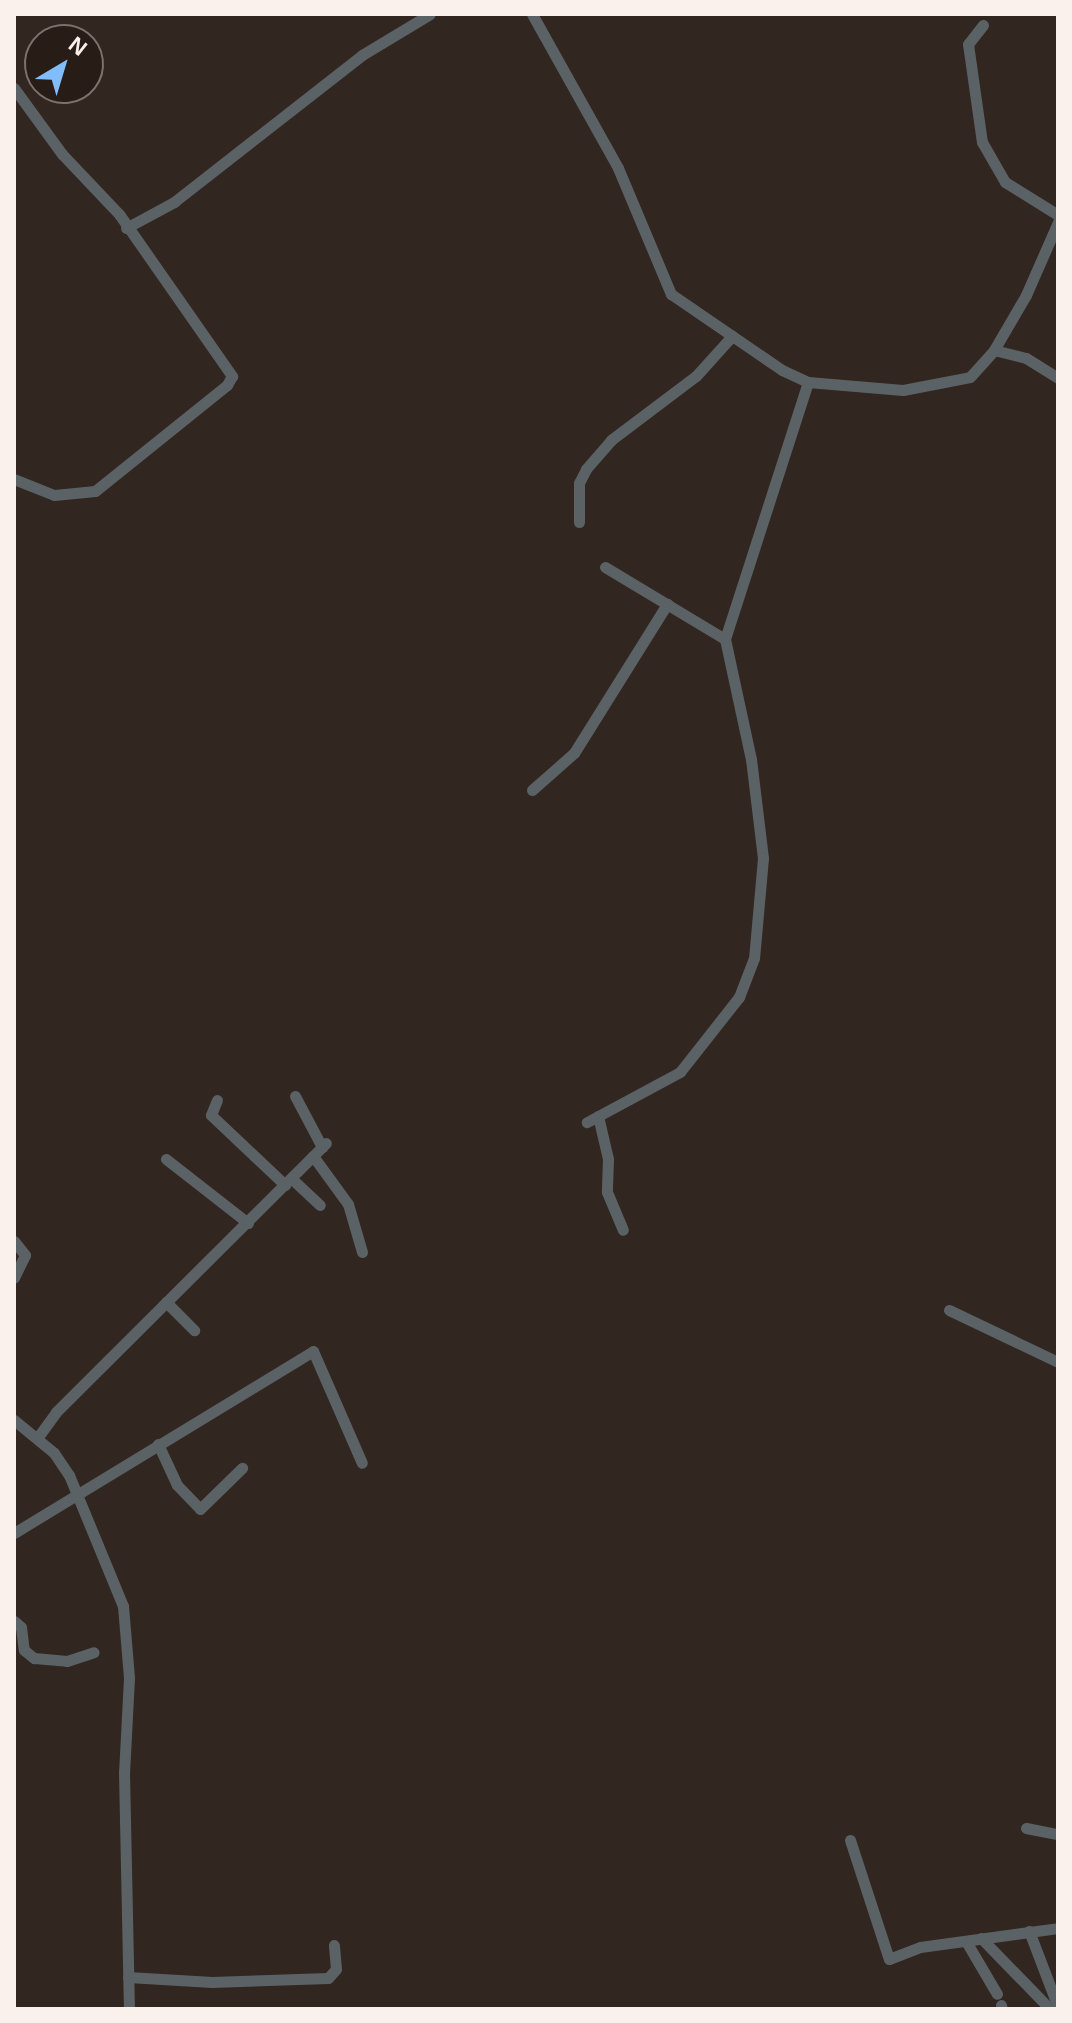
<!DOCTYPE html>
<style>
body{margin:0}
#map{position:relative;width:1072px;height:2023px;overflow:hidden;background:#322620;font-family:Arial,sans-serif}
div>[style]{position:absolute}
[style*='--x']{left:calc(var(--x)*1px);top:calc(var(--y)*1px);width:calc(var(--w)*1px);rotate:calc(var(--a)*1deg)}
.minor>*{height:11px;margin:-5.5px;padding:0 5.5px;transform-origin:5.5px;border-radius:5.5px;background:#5b6265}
span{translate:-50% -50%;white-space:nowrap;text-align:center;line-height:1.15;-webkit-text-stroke:6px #281c17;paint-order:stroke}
.frame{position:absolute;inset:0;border:16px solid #faf1ed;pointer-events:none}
.north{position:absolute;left:24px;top:24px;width:80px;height:80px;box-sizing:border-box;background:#281c17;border:2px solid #7c716d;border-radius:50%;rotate:38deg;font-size:22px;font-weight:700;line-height:32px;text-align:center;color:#faf1ed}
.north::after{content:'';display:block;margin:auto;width:28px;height:36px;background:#80bdfa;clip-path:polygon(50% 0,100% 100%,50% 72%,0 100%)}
</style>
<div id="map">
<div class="minor">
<div style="--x:532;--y:14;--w:176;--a:60.8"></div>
<div style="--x:618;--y:168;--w:137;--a:67.2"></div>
<div style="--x:671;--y:294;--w:135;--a:34.4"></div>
<div style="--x:782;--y:370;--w:29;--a:25"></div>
<div style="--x:808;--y:382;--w:270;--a:107.9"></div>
<div style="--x:725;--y:639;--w:123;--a:77.8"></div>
<div style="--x:751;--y:759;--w:100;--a:83.1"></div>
<div style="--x:763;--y:858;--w:100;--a:95.1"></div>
<div style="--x:754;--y:958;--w:42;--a:111"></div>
<div style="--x:739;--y:997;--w:95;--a:128.2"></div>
<div style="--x:680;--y:1072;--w:106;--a:151.7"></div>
<div style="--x:983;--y:25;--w:24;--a:128"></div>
<div style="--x:968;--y:44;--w:99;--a:81.9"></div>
<div style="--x:982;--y:142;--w:46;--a:60.1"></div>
<div style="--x:1005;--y:182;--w:62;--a:31.9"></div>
<div style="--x:14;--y:88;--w:82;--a:54"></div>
<div style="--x:62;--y:154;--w:83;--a:46.5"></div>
<div style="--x:119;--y:214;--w:198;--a:55.1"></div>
<div style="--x:232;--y:376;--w:10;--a:119"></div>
<div style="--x:227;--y:385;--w:169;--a:141.2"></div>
<div style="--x:95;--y:491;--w:41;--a:174.4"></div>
<div style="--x:54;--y:495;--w:43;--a:-158.2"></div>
<div style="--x:126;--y:228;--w:55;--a:-28.4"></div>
<div style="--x:174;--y:202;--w:239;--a:-38"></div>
<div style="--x:362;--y:55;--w:79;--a:-31.1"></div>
<div style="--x:994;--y:350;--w:33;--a:14"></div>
<div style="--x:1026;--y:358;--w:38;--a:32"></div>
<div style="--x:808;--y:382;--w:95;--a:4.8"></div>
<div style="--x:903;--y:390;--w:68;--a:-11"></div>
<div style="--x:970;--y:377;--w:36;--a:-48"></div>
<div style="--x:994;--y:350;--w:64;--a:-59.8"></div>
<div style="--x:1026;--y:295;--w:80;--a:-66.3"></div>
<div style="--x:579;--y:522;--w:39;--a:-90"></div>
<div style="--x:579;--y:483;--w:16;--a:-63"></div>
<div style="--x:586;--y:469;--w:38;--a:-49"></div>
<div style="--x:611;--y:440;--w:106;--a:-37"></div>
<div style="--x:696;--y:376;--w:54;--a:-48"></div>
<div style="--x:605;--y:567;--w:140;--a:31"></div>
<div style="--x:532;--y:790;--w:56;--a:-41.4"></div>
<div style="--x:574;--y:753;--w:176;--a:-58"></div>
<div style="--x:295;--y:1096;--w:58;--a:62.1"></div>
<div style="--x:217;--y:1100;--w:16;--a:112"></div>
<div style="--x:211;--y:1115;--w:102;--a:43.4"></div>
<div style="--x:598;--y:1116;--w:44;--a:76.9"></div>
<div style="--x:608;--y:1159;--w:33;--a:92"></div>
<div style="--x:607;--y:1192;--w:41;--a:67.2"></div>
<div style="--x:313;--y:1156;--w:59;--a:53.9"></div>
<div style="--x:348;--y:1204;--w:50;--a:73.7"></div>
<div style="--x:166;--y:1159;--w:104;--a:38"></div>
<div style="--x:292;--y:1179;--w:38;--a:43"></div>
<div style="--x:14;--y:1241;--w:18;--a:52"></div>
<div style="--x:25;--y:1255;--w:25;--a:116"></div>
<div style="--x:166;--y:1302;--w:40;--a:45"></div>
<div style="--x:949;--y:1310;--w:121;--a:25.5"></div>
<div style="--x:14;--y:1420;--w:52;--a:39.5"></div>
<div style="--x:54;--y:1453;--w:27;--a:56"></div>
<div style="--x:69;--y:1475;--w:142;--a:67.6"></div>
<div style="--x:123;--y:1606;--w:72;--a:85.2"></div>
<div style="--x:129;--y:1678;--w:94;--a:93"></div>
<div style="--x:124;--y:1772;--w:237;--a:88.8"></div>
<div style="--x:38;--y:1437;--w:31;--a:-54"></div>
<div style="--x:56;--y:1412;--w:381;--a:-44.9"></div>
<div style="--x:158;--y:1444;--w:45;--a:65.1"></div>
<div style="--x:177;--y:1485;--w:33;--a:46"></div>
<div style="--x:200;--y:1509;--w:59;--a:-44.3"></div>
<div style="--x:14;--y:1533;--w:350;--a:-31.3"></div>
<div style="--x:313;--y:1351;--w:122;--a:66.4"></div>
<div style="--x:14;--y:1621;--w:9;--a:41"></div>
<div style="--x:21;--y:1627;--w:23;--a:83"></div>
<div style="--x:24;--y:1650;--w:13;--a:39"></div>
<div style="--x:34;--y:1658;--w:33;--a:5"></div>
<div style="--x:67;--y:1661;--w:28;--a:-18"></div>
<div style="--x:1026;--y:1828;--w:33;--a:11"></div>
<div style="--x:850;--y:1840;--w:125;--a:71.9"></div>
<div style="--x:889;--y:1959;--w:33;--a:-21"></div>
<div style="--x:920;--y:1947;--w:139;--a:-7.8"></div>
<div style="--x:1029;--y:1931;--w:81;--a:69.1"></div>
<div style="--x:981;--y:1938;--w:99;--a:45.8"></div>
<div style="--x:967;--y:1943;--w:59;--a:59.5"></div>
<div style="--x:128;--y:1977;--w:84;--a:3.4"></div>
<div style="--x:212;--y:1982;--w:116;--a:-2"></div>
<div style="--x:328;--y:1978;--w:12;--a:-48"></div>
<div style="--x:336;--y:1969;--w:24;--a:-95"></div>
<div style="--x:1001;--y:2005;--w:4;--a:76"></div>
</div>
<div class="frame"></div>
<div class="north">N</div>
</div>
